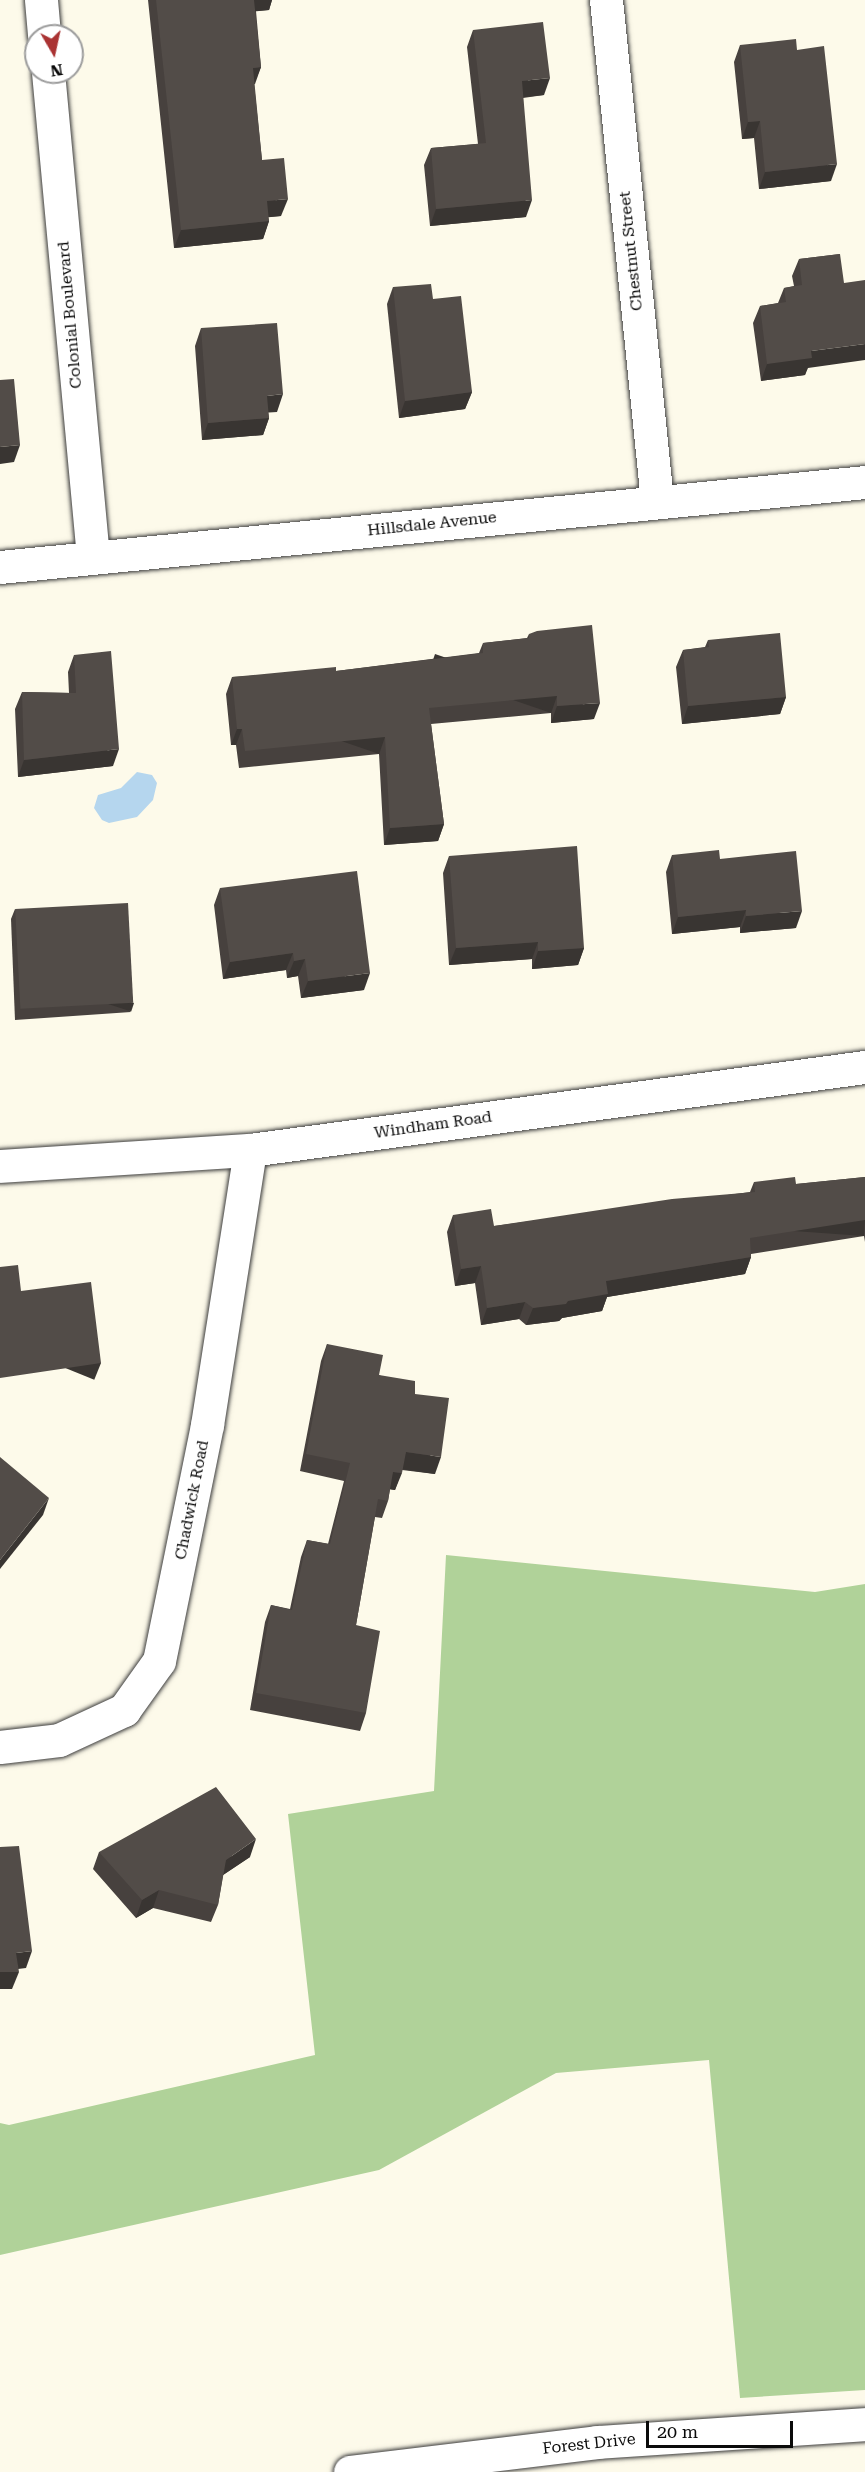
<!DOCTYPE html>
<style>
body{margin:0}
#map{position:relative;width:865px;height:2472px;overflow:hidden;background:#fdfaea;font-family:"Roboto Serif",serif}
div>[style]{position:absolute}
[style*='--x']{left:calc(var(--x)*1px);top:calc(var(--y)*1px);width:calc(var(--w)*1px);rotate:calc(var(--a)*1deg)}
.forest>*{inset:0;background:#b0d299}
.water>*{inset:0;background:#b5d6ee}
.roads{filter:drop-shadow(0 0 2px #3d3d3d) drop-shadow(0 0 2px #3d3d3d)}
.minor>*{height:33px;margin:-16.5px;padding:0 16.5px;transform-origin:16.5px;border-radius:16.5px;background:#fff}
.tertiary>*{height:33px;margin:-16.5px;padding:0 16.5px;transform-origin:16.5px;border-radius:16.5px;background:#fff}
.wall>*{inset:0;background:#47413e}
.shaded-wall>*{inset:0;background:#393532;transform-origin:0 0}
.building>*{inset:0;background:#524c48;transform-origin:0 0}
span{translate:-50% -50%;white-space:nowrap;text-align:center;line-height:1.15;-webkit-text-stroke:6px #fff;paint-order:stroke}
.street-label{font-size:16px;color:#0a0a0a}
.north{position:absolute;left:24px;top:24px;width:60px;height:60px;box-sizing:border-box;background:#fff;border:2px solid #9d9d9d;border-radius:50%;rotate:171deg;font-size:16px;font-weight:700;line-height:24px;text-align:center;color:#0a0a0a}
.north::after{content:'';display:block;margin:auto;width:21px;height:27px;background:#a33;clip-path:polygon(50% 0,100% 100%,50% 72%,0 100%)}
.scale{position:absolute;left:646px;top:2421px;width:147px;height:27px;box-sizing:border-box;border:3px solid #0a0a0a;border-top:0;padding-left:8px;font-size:18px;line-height:21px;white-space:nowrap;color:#0a0a0a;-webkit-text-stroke:4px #fff;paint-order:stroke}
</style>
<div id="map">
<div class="forest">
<div style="clip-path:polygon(446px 1555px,815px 1592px,865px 1584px,865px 2390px,740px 2398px,709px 2060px,556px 2073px,379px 2170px,0 2255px,0 2123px,9px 2125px,315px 2055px,288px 1814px,434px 1791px)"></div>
</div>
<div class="water">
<div style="clip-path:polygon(137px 772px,152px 775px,157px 783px,153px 800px,137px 817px,109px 823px,102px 820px,94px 808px,98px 795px,121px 788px)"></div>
</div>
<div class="roads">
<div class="minor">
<div style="--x:41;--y:0;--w:36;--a:85"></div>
<div style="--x:606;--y:0;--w:504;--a:84.19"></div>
<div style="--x:48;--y:72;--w:487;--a:84.7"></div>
<div style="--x:0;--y:1166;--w:251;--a:-3.7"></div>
<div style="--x:250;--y:1150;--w:621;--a:-7.69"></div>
<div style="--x:0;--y:1747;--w:59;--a:-6.8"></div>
<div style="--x:59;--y:1740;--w:72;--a:-24.8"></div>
<div style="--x:124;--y:1710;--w:60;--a:-54.5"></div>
<div style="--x:159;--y:1661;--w:241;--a:-78.5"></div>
<div style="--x:207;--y:1425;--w:278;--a:-81.1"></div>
<div style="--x:350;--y:2472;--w:249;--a:-6.9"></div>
<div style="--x:597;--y:2442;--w:269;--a:-3.8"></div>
</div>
<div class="tertiary">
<div style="--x:0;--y:567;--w:869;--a:-5.61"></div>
</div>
</div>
<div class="wall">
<div style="clip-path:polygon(148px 0,272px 0,269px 10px,256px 11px,261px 67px,254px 84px,262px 160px,281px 216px,268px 217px,269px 221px,263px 239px,174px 248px)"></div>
<div style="clip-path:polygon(473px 30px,544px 95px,523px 98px,526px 217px,430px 226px,424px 165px,431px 148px,478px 144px,467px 47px)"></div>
<div style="clip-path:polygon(740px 45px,797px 50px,831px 181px,759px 189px,754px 138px,742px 139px,734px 62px)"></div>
<div style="clip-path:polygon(840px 254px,805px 375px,761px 381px,753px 323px,760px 306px,778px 303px,784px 288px,794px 286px,792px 276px,799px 259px)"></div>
<div style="clip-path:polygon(393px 287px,433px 299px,472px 392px,465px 409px,399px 418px,387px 304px)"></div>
<div style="clip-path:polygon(201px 328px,277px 412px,268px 412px,269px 418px,263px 435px,202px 440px,195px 346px)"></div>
<div style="clip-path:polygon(529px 634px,594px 719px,551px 723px,551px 713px,431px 724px,444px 824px,438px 841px,384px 845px,379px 754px,239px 768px,236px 745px,231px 745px,226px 694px,232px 677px,336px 671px,479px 653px,483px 643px,527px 638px)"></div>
<div style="clip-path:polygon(708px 640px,786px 697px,780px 714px,682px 724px,676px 667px,683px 650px,705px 647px)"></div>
<div style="clip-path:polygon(74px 655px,113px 766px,18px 777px,15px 709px,22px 692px,69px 693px,68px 672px)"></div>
<div style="clip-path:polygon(672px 855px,720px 859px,796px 928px,740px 933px,740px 927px,672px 934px,666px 872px)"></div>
<div style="clip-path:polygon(449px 856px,584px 948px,578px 965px,532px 969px,532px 959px,449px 965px,443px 873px)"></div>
<div style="clip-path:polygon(220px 888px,364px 990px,301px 998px,298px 976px,287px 978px,286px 970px,223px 979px,214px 905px)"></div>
<div style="clip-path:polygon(15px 909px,131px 1012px,15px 1020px,11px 919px)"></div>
<div style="clip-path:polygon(865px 1177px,865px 1242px,864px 1236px,751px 1254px,751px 1257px,745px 1274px,607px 1297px,602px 1311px,562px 1318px,559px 1321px,526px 1325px,519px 1319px,481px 1325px,475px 1283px,455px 1286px,447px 1232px,453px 1215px,494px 1226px,750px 1192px,754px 1182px,796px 1184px)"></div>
<div style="clip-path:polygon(327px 1344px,379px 1375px,415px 1394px,435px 1474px,402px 1470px,395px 1490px,390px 1489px,388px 1501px,382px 1518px,375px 1517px,356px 1625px,366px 1713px,360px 1731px,250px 1710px,265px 1622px,271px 1605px,290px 1609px,301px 1557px,307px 1540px,328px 1544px,344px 1481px,300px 1471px,321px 1361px)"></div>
<div style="clip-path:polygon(99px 1852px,250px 1857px,223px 1875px,218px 1905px,211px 1922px,153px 1908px,136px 1918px,93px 1869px)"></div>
</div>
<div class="shaded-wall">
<div style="clip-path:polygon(252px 0,272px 0,269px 10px,248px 12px)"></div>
<div style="clip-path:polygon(261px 67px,255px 84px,246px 86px,253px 68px)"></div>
<div style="clip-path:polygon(550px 78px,544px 95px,516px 98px,522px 81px)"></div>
<div style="clip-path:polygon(760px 121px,754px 138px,742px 139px,748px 122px)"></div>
<div style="clip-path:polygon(837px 164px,831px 181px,759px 189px,765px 172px)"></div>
<div style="clip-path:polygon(288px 199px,281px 216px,261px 218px,267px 201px)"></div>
<div style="clip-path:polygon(532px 200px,526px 217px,430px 226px,436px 209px)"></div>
<div style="clip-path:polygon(269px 221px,263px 239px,174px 248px,181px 230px)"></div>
<div style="clip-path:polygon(865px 344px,865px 360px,808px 368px,805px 375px,761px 381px,767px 364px,811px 351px)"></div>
<div style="clip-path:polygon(472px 392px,465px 409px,399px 418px,405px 401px)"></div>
<div style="clip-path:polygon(283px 394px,277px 412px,261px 413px,267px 396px)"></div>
<div style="clip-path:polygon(269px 418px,263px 435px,202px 440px,208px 423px)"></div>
<div style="clip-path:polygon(20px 445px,14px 462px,0 464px,0 447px)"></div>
<div style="left:557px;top:696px;width:18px;height:129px;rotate:109deg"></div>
<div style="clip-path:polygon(786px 697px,780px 714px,682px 724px,688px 706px)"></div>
<div style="clip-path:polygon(600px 703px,594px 719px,551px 723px,557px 706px)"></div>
<div style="clip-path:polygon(237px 729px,242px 729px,236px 745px,231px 745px)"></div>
<div style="left:385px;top:737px;width:18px;height:141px;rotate:109deg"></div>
<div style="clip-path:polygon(119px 749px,113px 766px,18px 777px,24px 760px)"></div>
<div style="clip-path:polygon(444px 824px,438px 841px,384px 845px,390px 828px)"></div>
<div style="clip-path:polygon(746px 910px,740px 927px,672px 934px,678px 917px)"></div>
<div style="clip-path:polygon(802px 911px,796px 928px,740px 933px,746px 916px)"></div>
<div style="clip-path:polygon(538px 942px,532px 959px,449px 965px,456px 948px)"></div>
<div style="clip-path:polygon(584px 948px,578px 965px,532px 969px,538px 951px)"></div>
<div style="clip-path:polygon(293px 953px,286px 970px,223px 979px,230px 962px)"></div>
<div style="clip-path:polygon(305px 959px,298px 976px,287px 978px,294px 961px)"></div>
<div style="clip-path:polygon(370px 973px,364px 990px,301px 998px,308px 981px)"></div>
<div style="left:134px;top:1003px;width:9px;height:115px;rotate:108deg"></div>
<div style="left:865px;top:1220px;width:16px;height:116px;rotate:94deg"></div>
<div style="clip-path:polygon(751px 1257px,745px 1274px,607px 1297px,602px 1311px,562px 1318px,559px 1321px,526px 1325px,533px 1308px,568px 1301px,606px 1281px)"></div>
<div style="clip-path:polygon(481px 1266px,475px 1283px,455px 1286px,461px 1269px)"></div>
<div style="clip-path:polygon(525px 1302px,519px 1319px,481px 1325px,487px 1308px)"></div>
<div style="left:101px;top:1363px;width:18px;height:102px;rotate:112deg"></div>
<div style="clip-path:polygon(406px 1452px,441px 1457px,435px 1474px,400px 1469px)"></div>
<div style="clip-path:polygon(393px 1472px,402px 1473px,395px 1490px,387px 1489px)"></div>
<div style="clip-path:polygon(49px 1498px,43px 1515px,0 1569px,0 1560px)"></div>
<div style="clip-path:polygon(256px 1839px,250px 1857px,220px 1877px,226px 1860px)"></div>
<div style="clip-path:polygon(159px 1890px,153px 1908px,136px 1918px,142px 1900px)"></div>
<div style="clip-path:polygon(32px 1951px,26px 1968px,10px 1970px,16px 1953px)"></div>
<div style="clip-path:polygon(0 1972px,19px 1972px,12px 1989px,0 1989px)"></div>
</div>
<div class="building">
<div style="clip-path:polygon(156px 0,254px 0,261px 67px,253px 68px,262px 160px,284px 158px,288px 199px,267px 201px,269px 221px,181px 230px)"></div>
<div style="clip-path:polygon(543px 22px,550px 78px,522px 81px,532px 200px,436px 209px,431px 148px,486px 143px,473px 30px)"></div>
<div style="clip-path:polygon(796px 39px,797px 50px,824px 46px,837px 164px,765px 172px,760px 121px,748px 122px,740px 45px)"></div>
<div style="clip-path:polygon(840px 254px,844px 283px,865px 280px,865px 344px,811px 351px,812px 358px,767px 364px,760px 306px,786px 302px,784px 288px,802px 285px,799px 259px)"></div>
<div style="clip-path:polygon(431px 284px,433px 299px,461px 296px,472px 392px,405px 401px,393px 287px)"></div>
<div style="clip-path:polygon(277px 323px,283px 394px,267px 396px,269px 418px,208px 423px,201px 328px)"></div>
<div style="clip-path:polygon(14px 379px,20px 445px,0 447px,0 380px)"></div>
<div style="clip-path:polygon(592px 625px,600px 703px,557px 706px,557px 696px,429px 708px,444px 824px,390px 828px,385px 737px,245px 751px,242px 729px,237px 729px,232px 677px,336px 667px,336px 671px,483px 653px,483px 643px,529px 638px,529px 634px,537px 631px)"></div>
<div style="clip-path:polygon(780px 633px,786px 697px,688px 706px,683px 650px,709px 647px,708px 640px)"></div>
<div style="clip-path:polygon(111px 651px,119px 749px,24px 760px,22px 692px,76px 693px,74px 655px)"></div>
<div style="clip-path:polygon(577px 846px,584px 948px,538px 951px,538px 942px,456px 948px,449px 856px)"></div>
<div style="clip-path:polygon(719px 850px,720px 859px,796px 851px,802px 911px,746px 916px,746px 910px,678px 917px,672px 855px)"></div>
<div style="clip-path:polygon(357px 871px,370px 973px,308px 981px,305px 959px,294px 961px,293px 953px,230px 962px,220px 888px)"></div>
<div style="left:128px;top:903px;width:100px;height:113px;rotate:87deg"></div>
<div style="clip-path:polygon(795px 1177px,796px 1184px,865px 1177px,865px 1220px,750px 1238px,751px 1257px,606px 1281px,608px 1294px,568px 1301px,566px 1304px,533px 1308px,525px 1302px,487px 1308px,481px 1266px,461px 1269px,453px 1215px,491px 1209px,494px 1226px,672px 1199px,755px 1192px,754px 1182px)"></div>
<div style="clip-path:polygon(18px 1265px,21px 1291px,91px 1282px,101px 1363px,0 1378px,0 1267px)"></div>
<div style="clip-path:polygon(327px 1344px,383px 1355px,379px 1375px,415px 1381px,415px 1394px,449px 1398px,441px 1457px,406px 1452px,402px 1473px,393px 1472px,388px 1501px,378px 1499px,356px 1625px,380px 1631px,366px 1713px,256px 1693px,271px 1605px,292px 1610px,307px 1540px,330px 1544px,350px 1463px,306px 1454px)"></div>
<div style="clip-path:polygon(0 1457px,49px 1498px,0 1560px)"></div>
<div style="clip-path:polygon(216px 1787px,256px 1839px,226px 1860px,218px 1905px,159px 1890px,142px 1900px,99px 1852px)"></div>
<div style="clip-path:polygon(19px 1846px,32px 1951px,16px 1953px,19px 1972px,0 1972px,0 1847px)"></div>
</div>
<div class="street-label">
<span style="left:631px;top:251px;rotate:-96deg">Chestnut Street</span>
<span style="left:70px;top:315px;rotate:-95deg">Colonial Boulevard</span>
<span style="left:432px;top:524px;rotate:-6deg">Hillsdale Avenue</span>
<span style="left:433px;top:1125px;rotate:-8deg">Windham Road</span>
<span style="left:192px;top:1500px;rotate:-79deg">Chadwick Road</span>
<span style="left:589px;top:2444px;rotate:-6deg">Forest Drive</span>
</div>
<div class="north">N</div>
<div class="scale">20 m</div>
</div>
